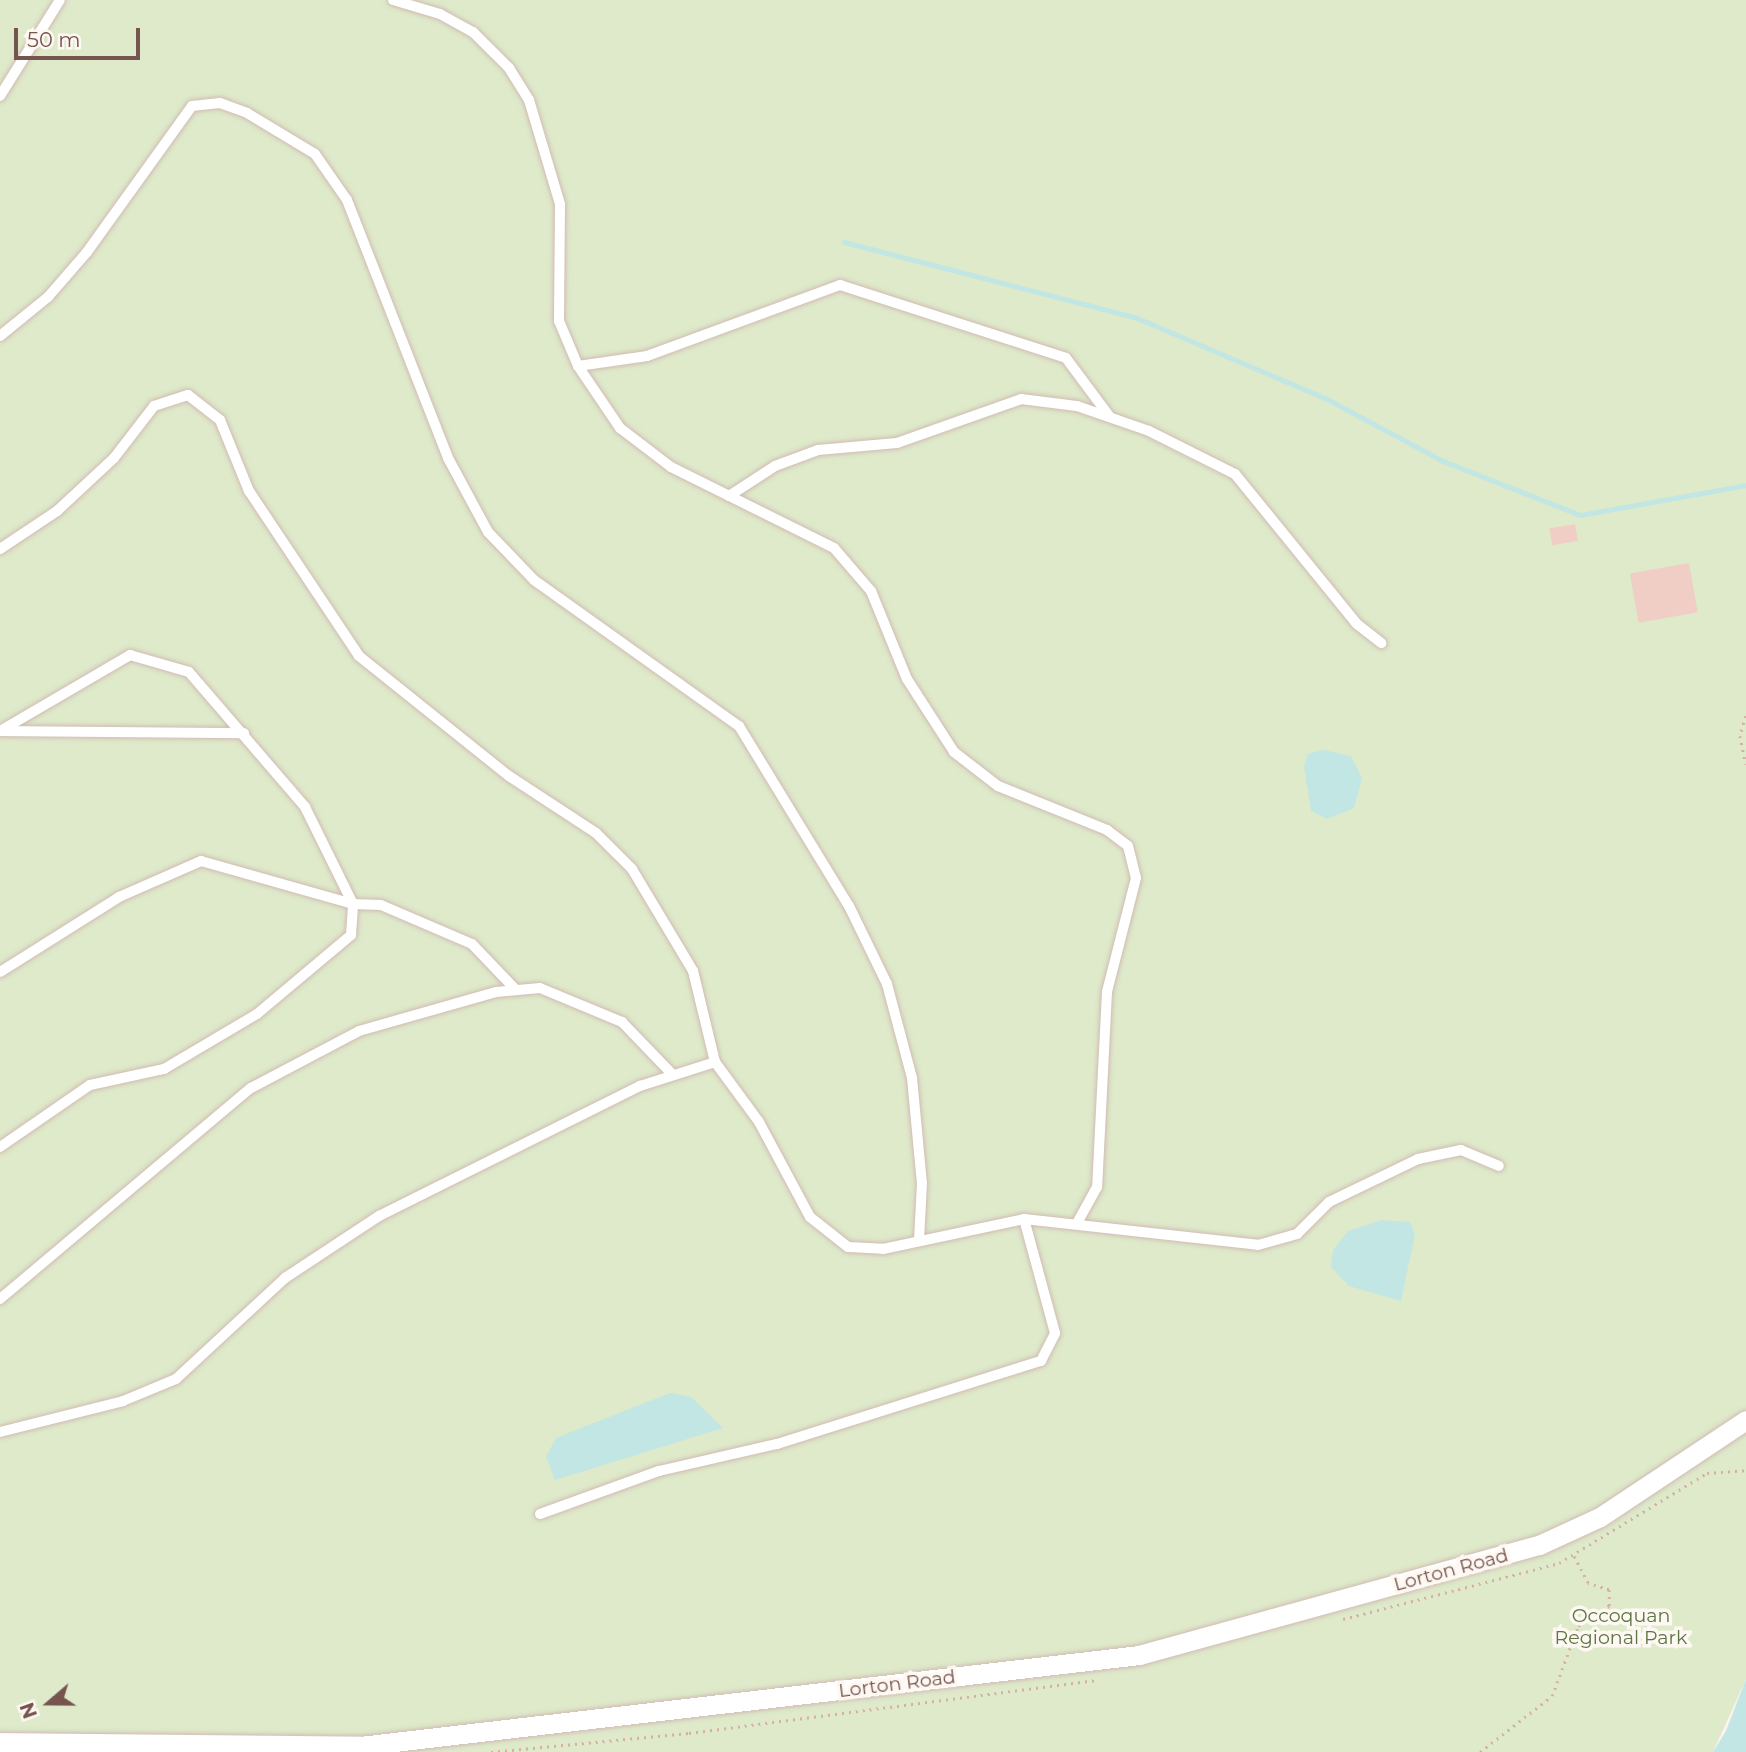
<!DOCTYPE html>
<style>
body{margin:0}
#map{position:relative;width:1746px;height:1752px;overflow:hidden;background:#fcf3ec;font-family:Montserrat,sans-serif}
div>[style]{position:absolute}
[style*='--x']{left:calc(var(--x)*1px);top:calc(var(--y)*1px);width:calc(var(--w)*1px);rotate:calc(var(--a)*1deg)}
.green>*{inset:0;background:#deeaca}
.water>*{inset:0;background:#c1e6e3}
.stream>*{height:5px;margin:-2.5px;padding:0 2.5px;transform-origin:2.5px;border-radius:2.5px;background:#c1e6e3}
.building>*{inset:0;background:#f0cdc5;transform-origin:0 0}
.path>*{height:2.5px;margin-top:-1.25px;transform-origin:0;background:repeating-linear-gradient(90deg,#d6b0a7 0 2px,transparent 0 7px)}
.roads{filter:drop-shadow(0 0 2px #d1bbb4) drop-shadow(0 0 2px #d1bbb4)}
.service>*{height:10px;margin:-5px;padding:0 5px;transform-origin:5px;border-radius:5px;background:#fff}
.minor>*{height:19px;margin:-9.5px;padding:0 9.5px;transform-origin:9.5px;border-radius:9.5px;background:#fff}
span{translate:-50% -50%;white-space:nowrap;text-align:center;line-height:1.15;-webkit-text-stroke:7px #fef8f3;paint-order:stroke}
.street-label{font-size:19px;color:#77554f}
.park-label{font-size:19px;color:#5e7644}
.north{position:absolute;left:14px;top:1668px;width:70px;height:70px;-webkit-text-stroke:5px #fef8f3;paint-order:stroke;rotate:250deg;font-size:19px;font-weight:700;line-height:28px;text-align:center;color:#77554f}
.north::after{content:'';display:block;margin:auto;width:24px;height:32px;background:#77554f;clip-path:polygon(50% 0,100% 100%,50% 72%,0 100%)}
.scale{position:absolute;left:14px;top:28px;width:126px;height:32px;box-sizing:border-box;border:4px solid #77554f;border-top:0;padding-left:9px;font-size:21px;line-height:24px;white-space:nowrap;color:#77554f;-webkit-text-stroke:5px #fef8f3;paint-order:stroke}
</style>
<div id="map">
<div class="green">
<div style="clip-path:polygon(0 0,1746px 0,1746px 1679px,1713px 1752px,0 1752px)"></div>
</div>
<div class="water">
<div style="clip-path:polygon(1323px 750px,1351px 756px,1362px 778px,1354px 808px,1327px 819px,1311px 811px,1304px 766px,1308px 754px)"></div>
<div style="clip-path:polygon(1382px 1220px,1410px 1222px,1415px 1234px,1401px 1301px,1349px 1286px,1331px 1267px,1333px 1250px,1348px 1231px)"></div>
<div style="clip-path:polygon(670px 1393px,691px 1397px,723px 1428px,555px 1480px,546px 1457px,556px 1438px)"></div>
<div style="clip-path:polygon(1746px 1679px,1746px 1752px,1713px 1752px,1726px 1731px)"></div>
</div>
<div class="stream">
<div style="--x:844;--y:242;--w:303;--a:14.5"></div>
<div style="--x:1137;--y:318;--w:204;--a:23.1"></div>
<div style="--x:1325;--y:398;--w:134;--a:28.1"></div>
<div style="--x:1443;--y:461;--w:147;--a:21.5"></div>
<div style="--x:1580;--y:515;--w:169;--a:-10.2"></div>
</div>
<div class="building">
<div style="left:1575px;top:524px;width:17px;height:26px;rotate:80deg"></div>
<div style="left:1689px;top:563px;width:50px;height:60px;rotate:80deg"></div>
</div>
<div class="path">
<div style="--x:1746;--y:716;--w:21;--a:107"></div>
<div style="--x:1740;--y:736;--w:29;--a:78"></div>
<div style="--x:1343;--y:1619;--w:223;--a:-14.5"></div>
<div style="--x:1559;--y:1563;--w:173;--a:-31.3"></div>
<div style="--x:1707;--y:1473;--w:39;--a:-4"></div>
<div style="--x:491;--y:1752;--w:199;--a:-5.5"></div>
<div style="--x:689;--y:1733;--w:409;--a:-7.4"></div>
<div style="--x:1480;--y:1752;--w:91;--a:-37.9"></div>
<div style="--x:1552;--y:1696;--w:75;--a:-69.6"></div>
<div style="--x:1578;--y:1626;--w:37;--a:-33"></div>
<div style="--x:1609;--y:1606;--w:16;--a:-90"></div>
<div style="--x:1609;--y:1590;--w:22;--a:-162"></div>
<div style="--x:1588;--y:1583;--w:30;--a:-118"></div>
</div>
<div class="roads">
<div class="service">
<div style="--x:393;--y:0;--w:49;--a:16.6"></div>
<div style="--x:440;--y:14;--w:38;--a:29"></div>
<div style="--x:473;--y:32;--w:51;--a:45"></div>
<div style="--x:509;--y:68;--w:38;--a:58"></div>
<div style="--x:529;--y:100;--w:109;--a:73.4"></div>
<div style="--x:560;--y:204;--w:117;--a:90.5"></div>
<div style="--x:559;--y:321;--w:49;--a:67.1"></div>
<div style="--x:578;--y:366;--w:75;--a:55.9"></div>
<div style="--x:620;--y:428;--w:64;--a:37.4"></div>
<div style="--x:671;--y:467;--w:182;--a:26.4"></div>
<div style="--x:834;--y:548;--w:57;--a:49.3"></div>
<div style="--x:871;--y:591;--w:95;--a:67.8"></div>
<div style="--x:907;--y:679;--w:87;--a:57.2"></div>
<div style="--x:954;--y:752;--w:56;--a:37.7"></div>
<div style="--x:998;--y:786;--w:118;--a:22"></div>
<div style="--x:1107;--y:830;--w:26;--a:37"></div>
<div style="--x:1128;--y:846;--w:33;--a:76"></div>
<div style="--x:1136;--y:878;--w:118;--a:104.3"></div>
<div style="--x:1107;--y:992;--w:195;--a:92.9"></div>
<div style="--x:1097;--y:1187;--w:39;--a:119"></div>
<div style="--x:0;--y:96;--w:113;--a:-58"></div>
<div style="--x:0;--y:336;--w:62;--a:-39.1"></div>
<div style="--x:48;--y:297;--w:60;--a:-49.1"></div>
<div style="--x:87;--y:252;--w:180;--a:-54.3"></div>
<div style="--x:192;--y:106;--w:28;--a:-6"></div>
<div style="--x:220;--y:103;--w:29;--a:20"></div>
<div style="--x:247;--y:113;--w:79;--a:31.1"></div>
<div style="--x:315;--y:154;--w:56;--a:55.2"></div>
<div style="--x:347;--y:200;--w:277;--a:68.6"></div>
<div style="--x:448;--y:458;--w:84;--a:61.6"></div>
<div style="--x:488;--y:532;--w:66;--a:46.2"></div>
<div style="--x:534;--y:580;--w:252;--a:35.5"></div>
<div style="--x:739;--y:726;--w:211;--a:58.6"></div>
<div style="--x:849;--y:906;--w:87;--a:64"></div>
<div style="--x:887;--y:984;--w:97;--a:75.1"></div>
<div style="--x:912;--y:1078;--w:105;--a:84.6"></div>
<div style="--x:922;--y:1183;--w:57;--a:93"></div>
<div style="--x:578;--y:366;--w:70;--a:-8.2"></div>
<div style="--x:647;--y:356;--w:206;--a:-20.2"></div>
<div style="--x:840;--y:285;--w:237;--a:17.9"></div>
<div style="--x:1066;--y:358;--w:72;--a:53.4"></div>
<div style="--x:729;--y:496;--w:55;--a:-33.1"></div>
<div style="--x:775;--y:466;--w:46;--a:-20.4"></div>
<div style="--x:818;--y:450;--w:79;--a:-5.1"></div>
<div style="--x:897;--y:443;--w:132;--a:-19.5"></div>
<div style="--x:1021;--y:399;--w:56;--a:7.1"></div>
<div style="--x:1077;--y:406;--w:76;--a:19.1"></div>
<div style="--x:1149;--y:431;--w:96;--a:26.6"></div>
<div style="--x:1235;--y:474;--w:193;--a:50.9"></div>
<div style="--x:1357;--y:624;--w:31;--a:38"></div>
<div style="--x:0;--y:549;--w:69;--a:-33.7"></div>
<div style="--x:57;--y:511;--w:78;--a:-42.9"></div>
<div style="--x:114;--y:458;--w:66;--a:-52.4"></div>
<div style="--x:154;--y:406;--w:36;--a:-18"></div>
<div style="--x:188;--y:395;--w:41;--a:38"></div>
<div style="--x:220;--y:420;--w:77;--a:67.8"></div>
<div style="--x:249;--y:491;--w:198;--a:56.3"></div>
<div style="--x:359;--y:656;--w:192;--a:38.7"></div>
<div style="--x:509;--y:776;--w:104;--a:33.2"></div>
<div style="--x:596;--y:833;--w:51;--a:45"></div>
<div style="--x:632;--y:869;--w:119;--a:59.1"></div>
<div style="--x:693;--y:971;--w:94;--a:76.4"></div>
<div style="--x:715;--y:1062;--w:74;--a:53.7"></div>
<div style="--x:759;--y:1122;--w:108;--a:61.8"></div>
<div style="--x:810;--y:1217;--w:48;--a:38.3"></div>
<div style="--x:848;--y:1247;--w:35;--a:3"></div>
<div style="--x:883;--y:1249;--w:144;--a:-12"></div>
<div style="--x:1024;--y:1219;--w:235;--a:6.3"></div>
<div style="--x:1258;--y:1245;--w:41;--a:-15.8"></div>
<div style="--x:1297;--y:1234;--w:45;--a:-45"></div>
<div style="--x:1329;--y:1202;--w:99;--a:-25.8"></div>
<div style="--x:1418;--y:1159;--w:44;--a:-11.8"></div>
<div style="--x:1461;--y:1150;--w:41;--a:22.8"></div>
<div style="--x:0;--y:731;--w:151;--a:-30.3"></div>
<div style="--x:130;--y:655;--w:61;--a:16.1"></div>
<div style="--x:189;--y:672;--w:178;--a:49.3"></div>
<div style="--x:305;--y:807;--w:108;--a:63.7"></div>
<div style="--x:1;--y:731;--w:243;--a:0.5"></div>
<div style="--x:0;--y:972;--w:141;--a:-32.2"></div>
<div style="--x:119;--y:897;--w:90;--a:-23.7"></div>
<div style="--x:201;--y:861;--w:158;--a:15.8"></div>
<div style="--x:0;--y:1147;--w:109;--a:-34.6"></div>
<div style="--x:90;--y:1085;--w:76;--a:-12.2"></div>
<div style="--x:164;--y:1069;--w:108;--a:-30.6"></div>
<div style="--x:257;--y:1014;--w:123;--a:-40"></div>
<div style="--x:351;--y:935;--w:31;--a:-86"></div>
<div style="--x:353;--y:904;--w:28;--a:2"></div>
<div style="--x:381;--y:905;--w:99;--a:23.2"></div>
<div style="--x:472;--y:944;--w:64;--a:46.3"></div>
<div style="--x:0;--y:1299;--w:328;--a:-40.1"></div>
<div style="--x:251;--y:1088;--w:122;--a:-27.8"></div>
<div style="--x:359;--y:1031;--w:142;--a:-15.9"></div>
<div style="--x:496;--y:992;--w:44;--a:-5.2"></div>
<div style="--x:540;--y:988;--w:89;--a:22.5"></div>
<div style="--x:622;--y:1022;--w:72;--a:46.1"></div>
<div style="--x:0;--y:1432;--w:127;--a:-14.1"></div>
<div style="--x:123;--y:1401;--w:57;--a:-22.5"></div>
<div style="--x:176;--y:1379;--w:149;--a:-42.8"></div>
<div style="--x:285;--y:1278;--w:113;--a:-33.4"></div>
<div style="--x:379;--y:1216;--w:292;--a:-26.5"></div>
<div style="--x:640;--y:1086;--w:79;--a:-17.7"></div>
<div style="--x:540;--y:1514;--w:127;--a:-19.9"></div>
<div style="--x:659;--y:1471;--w:121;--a:-12.9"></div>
<div style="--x:777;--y:1444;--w:277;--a:-17.5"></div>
<div style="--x:1041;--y:1361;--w:31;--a:-63"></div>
<div style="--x:1055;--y:1333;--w:118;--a:-105.2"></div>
</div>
<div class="minor">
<div style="--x:0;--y:1742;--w:360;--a:0.6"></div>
<div style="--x:360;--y:1746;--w:784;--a:-6.66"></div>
<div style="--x:1139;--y:1655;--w:415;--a:-15.4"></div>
<div style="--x:1539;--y:1545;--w:67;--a:-24.7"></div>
<div style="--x:1600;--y:1517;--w:175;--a:-33.6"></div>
</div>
</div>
<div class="street-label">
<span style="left:1451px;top:1570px;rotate:-15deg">Lorton Road</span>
<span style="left:897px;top:1684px;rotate:-7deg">Lorton Road</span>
</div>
<div class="park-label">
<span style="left:1621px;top:1627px">Occoquan<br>Regional Park</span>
</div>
<div class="north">N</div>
<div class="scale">50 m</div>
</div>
